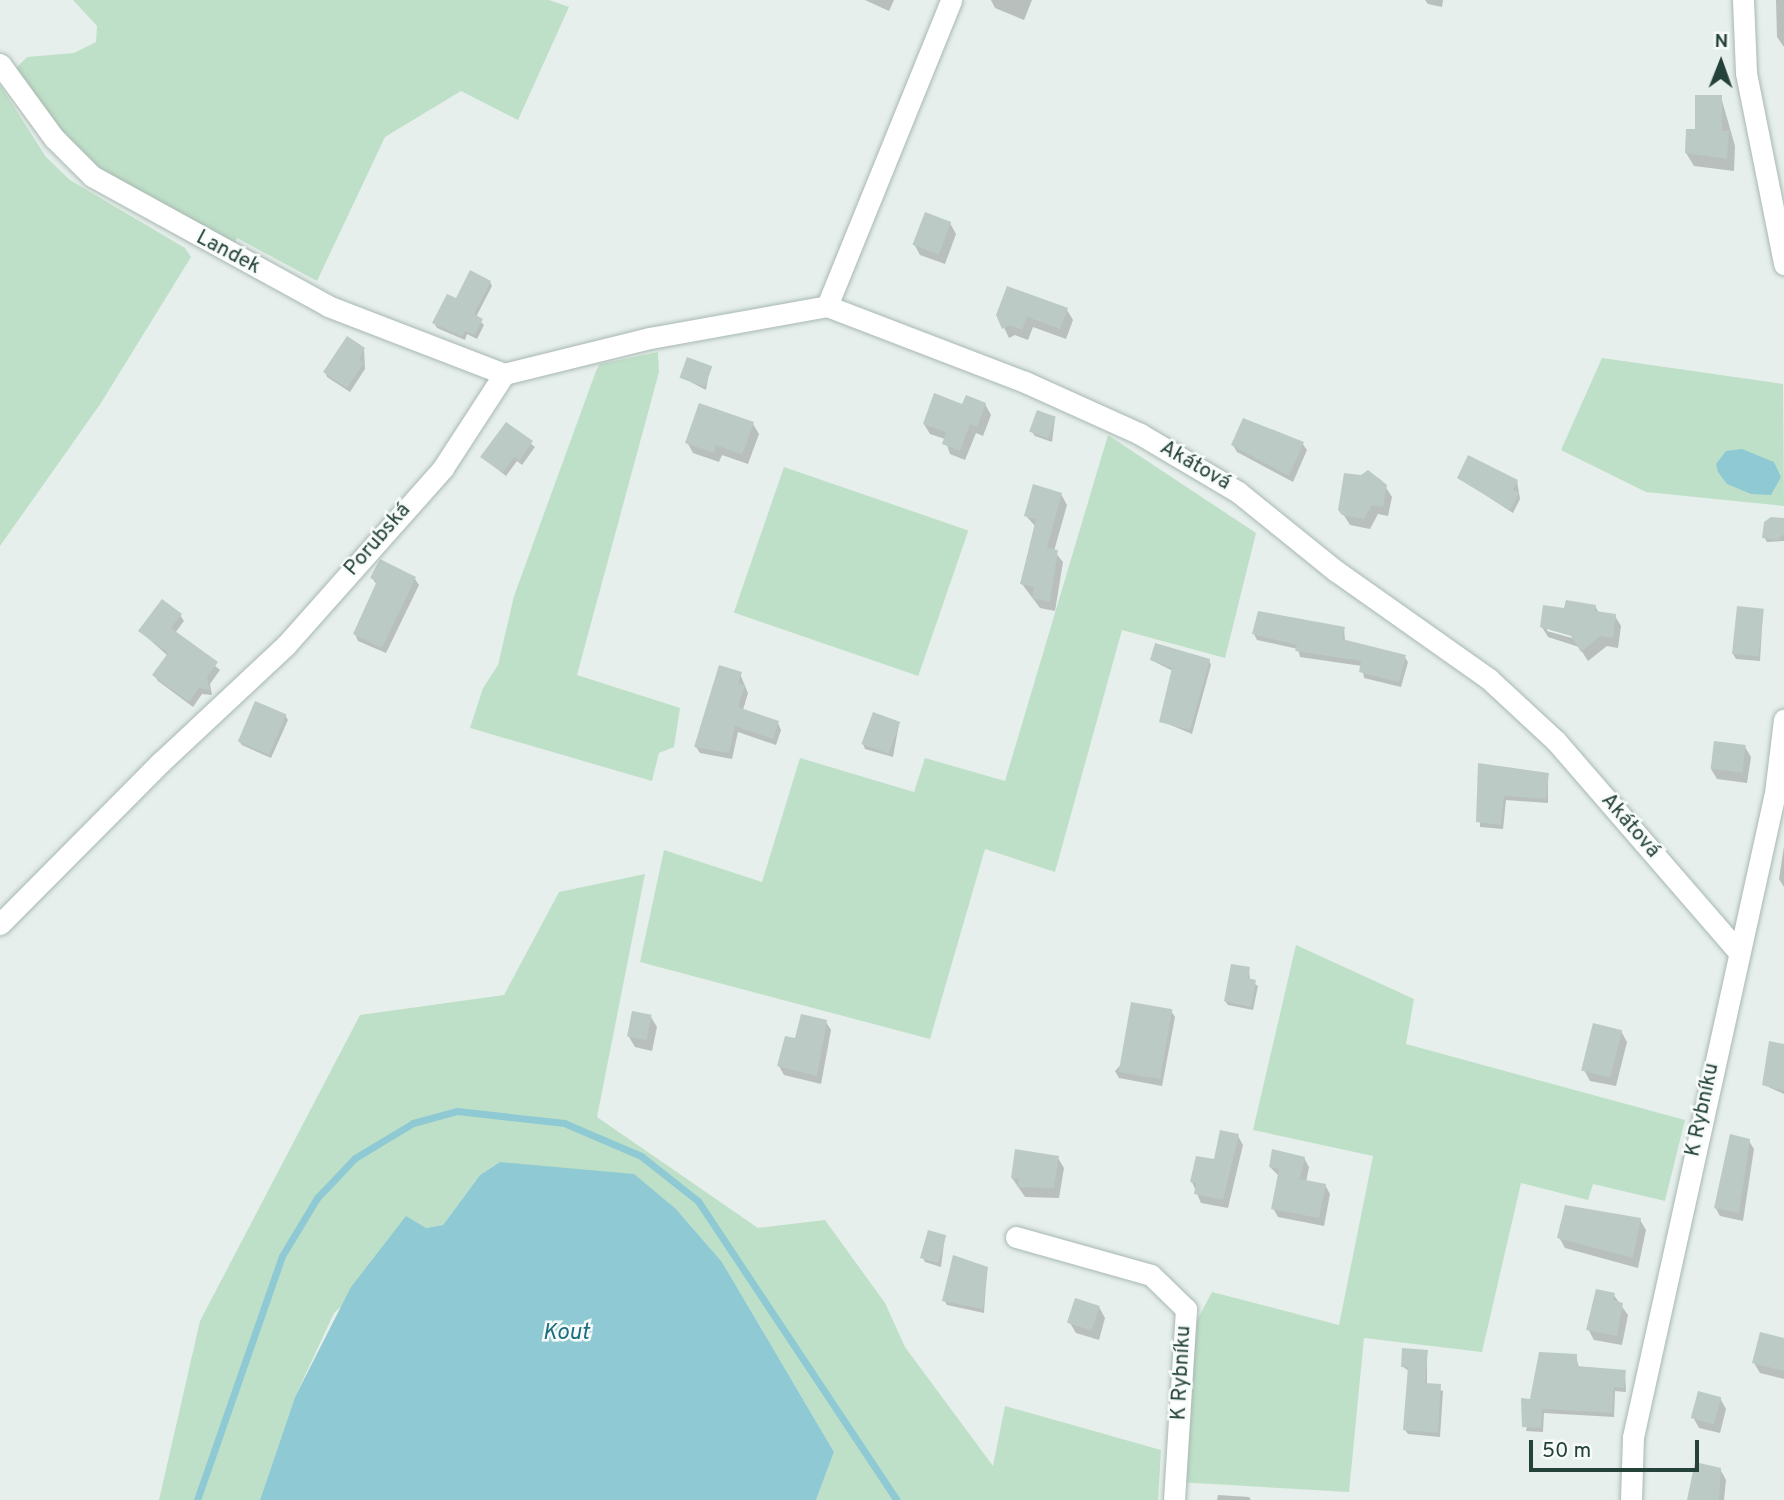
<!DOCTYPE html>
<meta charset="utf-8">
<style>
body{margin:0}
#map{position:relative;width:1784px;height:1500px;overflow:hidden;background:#e6efeb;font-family:Overpass,sans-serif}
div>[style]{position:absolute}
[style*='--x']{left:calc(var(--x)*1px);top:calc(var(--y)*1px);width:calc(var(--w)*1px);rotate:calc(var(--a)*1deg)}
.green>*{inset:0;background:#bfe0c8;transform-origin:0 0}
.water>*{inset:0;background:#8ec9d4}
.shadow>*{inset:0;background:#0003}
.stream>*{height:7px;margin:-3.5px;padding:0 3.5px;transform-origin:3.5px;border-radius:3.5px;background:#8ec9d4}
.building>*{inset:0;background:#bbcac4;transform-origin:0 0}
.roads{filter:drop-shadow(0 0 2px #a8b8b2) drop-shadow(0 0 2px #a8b8b2)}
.minor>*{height:21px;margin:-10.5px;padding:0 10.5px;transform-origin:10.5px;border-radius:10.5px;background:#fff}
span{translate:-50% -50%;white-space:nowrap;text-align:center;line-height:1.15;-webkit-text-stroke:5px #f7fbf9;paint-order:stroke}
.street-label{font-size:21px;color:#24423a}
.water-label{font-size:23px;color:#1c6f80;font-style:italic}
.north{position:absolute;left:1686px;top:28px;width:70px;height:70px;-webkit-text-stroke:5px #f7fbf9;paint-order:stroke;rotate:1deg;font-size:19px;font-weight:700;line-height:28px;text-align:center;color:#24423a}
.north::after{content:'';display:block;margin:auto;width:24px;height:32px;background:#24423a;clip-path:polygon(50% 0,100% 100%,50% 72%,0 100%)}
.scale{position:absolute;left:1529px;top:1440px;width:170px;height:32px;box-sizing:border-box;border:4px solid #24423a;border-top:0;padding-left:9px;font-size:21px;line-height:24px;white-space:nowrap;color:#24423a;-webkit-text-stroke:5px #f7fbf9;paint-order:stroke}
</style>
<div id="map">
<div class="green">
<div style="clip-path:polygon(73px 0,549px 0,569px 7px,518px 120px,461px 91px,385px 137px,317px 281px,237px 238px,235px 243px,152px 205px,80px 156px,44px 119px,16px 68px,27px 57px,74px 53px,96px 42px,97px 26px)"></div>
<div style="clip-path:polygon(0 85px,46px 157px,70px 180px,185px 248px,191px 257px,101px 403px,0 546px)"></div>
<div style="clip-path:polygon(658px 352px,659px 372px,577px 675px,680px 708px,674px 747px,659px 753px,652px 781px,470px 728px,483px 688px,498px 665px,514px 596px,596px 371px,600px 364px)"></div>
<div style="clip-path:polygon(1602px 358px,1783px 384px,1784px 506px,1646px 492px,1561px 450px)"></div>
<div style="clip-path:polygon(1108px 435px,1256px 533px,1225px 658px,1122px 630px,1055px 872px,985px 849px,930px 1039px,640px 962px,664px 850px,762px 882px,800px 758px,914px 792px,925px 758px,1005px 781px)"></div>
<div style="left:784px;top:467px;width:195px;height:154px;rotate:19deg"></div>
<div style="clip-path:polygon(645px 874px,597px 1117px,758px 1228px,825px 1220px,885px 1303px,905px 1347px,993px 1466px,1005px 1406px,1161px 1450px,1158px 1500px,816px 1500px,834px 1452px,722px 1262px,676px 1209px,541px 1169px,500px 1162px,480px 1175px,443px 1225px,426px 1228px,334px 1313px,295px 1397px,260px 1500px,159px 1500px,200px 1321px,360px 1015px,504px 995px,559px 892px)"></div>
<div style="clip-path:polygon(1296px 945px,1414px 999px,1406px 1044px,1685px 1120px,1665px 1201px,1593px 1184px,1588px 1200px,1521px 1183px,1482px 1352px,1364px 1338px,1349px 1492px,1178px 1482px,1195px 1324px,1212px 1292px,1339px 1325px,1373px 1156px,1253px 1130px)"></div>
</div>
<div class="water">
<div style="clip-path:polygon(1742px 449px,1774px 462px,1781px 477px,1771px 495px,1751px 494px,1727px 484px,1718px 472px,1716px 464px,1726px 451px)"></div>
<div style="clip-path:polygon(500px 1162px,634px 1174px,676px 1209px,722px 1262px,834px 1452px,816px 1500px,260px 1500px,295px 1397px,351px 1287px,406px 1216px,426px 1228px,443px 1225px,480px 1175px)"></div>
</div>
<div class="shadow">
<div style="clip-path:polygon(865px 0,894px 0,889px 11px)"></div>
<div style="clip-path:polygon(991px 0,1032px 0,1024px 20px,995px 8px)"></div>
<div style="clip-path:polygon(1425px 0,1443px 0,1442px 7px,1428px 4px)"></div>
<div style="clip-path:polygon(1776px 0,1784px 0,1784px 47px,1777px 37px)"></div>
<div style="clip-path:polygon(1721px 97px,1735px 146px,1734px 171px,1694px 166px,1686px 153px)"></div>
<div style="clip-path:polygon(950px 223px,956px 234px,945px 264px,920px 255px,914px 244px)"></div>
<div style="clip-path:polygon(490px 282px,492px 286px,476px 317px,484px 325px,477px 339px,467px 334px,465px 340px,437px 328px,434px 323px,457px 301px)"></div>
<div style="clip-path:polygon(1067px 310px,1073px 320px,1066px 339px,1033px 327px,1028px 340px,1015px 335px,1009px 338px,998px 315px)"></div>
<div style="clip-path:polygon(364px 349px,365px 369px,350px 392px,327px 377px,325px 372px)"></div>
<div style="clip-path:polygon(710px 367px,706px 390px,681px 377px)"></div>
<div style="clip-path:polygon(985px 404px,991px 415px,983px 436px,976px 433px,965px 460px,950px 454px,945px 439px,930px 434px,924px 424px,963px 406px)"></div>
<div style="clip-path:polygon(1055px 418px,1052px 442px,1035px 436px,1032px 432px)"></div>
<div style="clip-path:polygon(506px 424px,535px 447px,522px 465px,517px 461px,506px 476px,482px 457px)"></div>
<div style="clip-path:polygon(753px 424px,759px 434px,748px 464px,722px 455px,719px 462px,693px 453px,687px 442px)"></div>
<div style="clip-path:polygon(1302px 443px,1307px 450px,1293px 482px,1237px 452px,1233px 445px)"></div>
<div style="clip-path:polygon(1368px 472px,1381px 480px,1392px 497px,1388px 516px,1378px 514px,1370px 529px,1350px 525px,1340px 509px)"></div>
<div style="clip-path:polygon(1459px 478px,1517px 481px,1520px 499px,1513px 513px)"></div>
<div style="clip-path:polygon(1061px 494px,1067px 505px,1054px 551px,1063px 562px,1055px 611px,1040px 608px,1022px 584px,1036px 527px,1026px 516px)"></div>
<div style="clip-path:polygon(1784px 520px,1784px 541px,1767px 542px,1764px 537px)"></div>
<div style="clip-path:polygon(372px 578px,415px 579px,419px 585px,386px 653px,358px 641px,355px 634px,377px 585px)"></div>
<div style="clip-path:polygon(evenodd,1595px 606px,1599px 613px,1615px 616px,1621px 626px,1618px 648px,1607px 646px,1588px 661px,1579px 647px,1548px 637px,1542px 627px,1566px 610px,1595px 606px,1547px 627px,1580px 637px,1579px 640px,1547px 631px,1547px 627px)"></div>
<div style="clip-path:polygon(1763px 611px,1760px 661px,1736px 659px,1733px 654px)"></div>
<div style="clip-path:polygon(180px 615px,184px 621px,175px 633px,220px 670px,210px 684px,212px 695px,202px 694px,193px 707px,158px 681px,154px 675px,168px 656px,140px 631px)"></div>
<div style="clip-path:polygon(1344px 628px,1345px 641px,1404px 656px,1408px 662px,1401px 687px,1364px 678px,1362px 666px,1300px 657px,1298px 649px,1257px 640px,1254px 634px)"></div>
<div style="clip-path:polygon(1151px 660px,1209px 660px,1211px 665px,1192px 734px,1161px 721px,1173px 671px)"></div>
<div style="clip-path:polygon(740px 674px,748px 693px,743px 710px,778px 723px,781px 730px,776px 745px,738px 732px,732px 759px,700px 753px,696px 747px)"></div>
<div style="clip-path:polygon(285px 715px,288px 720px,271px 758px,242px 745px,239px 741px)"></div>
<div style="clip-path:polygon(899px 724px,893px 757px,865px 749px,863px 744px)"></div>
<div style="clip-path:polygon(1745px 747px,1751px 757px,1747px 783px,1717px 779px,1711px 769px)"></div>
<div style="clip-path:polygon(1479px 765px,1548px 775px,1548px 803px,1506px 800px,1503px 829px,1480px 827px)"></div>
<div style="clip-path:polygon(1784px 846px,1784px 887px,1779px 879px)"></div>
<div style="clip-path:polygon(1249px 969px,1250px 981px,1258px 986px,1253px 1010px,1228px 1005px,1225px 1001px)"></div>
<div style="clip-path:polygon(1171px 1011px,1175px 1017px,1162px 1086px,1119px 1078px,1115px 1071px)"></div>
<div style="clip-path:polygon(651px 1017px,657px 1027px,652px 1051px,635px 1047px,629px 1037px)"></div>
<div style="clip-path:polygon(826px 1022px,831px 1030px,821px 1084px,784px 1075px,779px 1066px,796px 1041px)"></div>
<div style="clip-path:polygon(1621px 1031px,1627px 1042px,1616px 1086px,1590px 1081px,1584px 1070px)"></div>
<div style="clip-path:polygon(1770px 1043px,1784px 1046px,1784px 1094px,1764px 1085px)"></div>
<div style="clip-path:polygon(1238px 1136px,1243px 1145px,1228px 1208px,1201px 1203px,1192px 1182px)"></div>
<div style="clip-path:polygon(1749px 1141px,1754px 1149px,1743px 1221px,1720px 1216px,1715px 1207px)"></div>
<div style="clip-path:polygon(1058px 1158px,1064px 1168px,1059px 1198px,1025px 1197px,1012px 1178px)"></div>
<div style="clip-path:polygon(1304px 1158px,1309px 1167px,1306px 1182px,1325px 1185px,1330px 1194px,1324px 1226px,1278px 1217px,1273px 1208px,1279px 1176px,1270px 1167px)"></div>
<div style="clip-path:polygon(1640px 1220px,1646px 1230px,1638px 1268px,1565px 1248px,1559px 1237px)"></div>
<div style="clip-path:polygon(945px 1236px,941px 1267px,925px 1262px,923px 1258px)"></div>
<div style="clip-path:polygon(987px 1269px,984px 1313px,947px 1305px,944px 1300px)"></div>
<div style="clip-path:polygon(1613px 1294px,1628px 1315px,1622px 1345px,1594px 1340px,1588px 1329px)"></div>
<div style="clip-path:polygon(1099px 1307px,1105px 1318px,1099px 1340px,1076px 1333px,1070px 1323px)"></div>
<div style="clip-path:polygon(1784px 1340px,1784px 1379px,1760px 1373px,1754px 1363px)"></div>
<div style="clip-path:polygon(1427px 1352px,1427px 1385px,1443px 1391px,1440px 1437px,1408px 1434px,1405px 1430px,1409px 1371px,1403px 1367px)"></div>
<div style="clip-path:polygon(1576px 1356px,1579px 1368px,1625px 1371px,1626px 1392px,1615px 1391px,1614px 1417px,1544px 1413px,1543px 1432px,1526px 1431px,1532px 1401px)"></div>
<div style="clip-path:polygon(1720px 1398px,1726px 1409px,1720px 1433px,1699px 1428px,1693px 1417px)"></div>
<div style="clip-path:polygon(1720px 1469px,1726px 1480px,1724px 1500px,1690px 1500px)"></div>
<div style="clip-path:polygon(1218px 1495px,1249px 1497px,1251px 1500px,1217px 1500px)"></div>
</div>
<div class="stream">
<div style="--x:197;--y:1500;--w:258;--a:-70.8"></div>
<div style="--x:282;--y:1256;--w:68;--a:-58.9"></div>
<div style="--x:317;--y:1198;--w:55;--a:-46.5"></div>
<div style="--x:355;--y:1158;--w:68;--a:-31.1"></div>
<div style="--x:413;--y:1123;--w:46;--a:-15.3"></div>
<div style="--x:457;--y:1111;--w:108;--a:6.4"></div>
<div style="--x:564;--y:1123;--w:84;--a:23.2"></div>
<div style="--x:641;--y:1156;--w:73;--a:38.3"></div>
<div style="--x:698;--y:1201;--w:359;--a:56.4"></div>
</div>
<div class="building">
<div style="clip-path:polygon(1695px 95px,1722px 95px,1722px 131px,1729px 131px,1727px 159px,1685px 153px,1686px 129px,1695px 129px)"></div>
<div style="left:925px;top:212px;width:28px;height:35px;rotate:21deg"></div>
<div style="clip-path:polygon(470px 270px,491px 281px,474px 314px,483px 319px,475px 335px,465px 331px,462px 336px,432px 323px,447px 294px,456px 298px)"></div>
<div style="clip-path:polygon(1007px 286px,1068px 308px,1060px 329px,1027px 317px,1022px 330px,1009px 325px,1002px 329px,996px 315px)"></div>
<div style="clip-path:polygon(347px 336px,365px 348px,359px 360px,364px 363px,347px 388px,323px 372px)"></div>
<div style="left:687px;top:357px;width:27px;height:22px;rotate:20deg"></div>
<div style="clip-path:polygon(934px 393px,962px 404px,966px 395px,986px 403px,977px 427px,970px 424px,960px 451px,942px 444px,946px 432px,923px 424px)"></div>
<div style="clip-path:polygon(699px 403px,754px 422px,742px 455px,716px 445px,714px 453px,685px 443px)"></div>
<div style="left:1037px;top:410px;width:20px;height:23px;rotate:20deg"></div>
<div style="clip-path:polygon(1243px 418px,1304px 442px,1289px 476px,1231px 445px)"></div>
<div style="clip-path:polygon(506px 422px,533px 441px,519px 461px,514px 457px,503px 473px,480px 457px)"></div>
<div style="clip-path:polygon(1468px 455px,1518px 480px,1513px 490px,1519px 493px,1510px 510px,1457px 478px)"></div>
<div style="clip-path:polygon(1368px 470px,1387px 485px,1383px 507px,1372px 505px,1364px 519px,1342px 515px,1338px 510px,1344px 473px,1361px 475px)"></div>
<div style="clip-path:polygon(1033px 484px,1062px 493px,1047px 548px,1058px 550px,1050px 602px,1032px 598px,1034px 587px,1020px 584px,1036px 519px,1024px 516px)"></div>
<div style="clip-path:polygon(1771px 517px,1784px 518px,1784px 534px,1778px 540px,1762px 538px,1764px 522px)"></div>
<div style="clip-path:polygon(380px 559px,416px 577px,382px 648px,353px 634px,377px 581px,370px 578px)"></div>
<div style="clip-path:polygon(162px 599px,182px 614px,171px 628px,218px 662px,207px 677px,210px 690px,199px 688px,189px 702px,152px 675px,168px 653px,138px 631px)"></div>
<div style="clip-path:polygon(1566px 600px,1596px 605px,1595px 611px,1616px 614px,1613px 638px,1600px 636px,1581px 652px,1571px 636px,1540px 627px,1543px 605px,1564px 608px)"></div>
<div style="left:1737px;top:606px;width:27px;height:48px;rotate:6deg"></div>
<div style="clip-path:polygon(1258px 611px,1345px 627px,1342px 639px,1406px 655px,1399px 682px,1359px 672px,1361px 661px,1295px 651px,1297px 645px,1252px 634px)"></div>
<div style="clip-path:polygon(1155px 643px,1210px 659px,1190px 730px,1159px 722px,1172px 668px,1150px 660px)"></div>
<div style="clip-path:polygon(719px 665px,742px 672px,738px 683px,745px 685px,738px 707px,779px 721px,773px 739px,735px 726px,729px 753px,694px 747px)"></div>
<div style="left:255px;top:701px;width:34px;height:44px;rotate:23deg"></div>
<div style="left:873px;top:712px;width:29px;height:34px;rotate:20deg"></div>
<div style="left:1714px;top:741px;width:32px;height:28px;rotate:7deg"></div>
<div style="clip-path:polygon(1478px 763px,1549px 773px,1546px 799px,1504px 796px,1501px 825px,1476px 822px)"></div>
<div style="clip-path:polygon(1231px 964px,1250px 967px,1248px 978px,1256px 980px,1251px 1007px,1224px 1001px)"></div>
<div style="left:1131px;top:1002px;width:42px;height:71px;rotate:10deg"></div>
<div style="left:632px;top:1011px;width:20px;height:26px;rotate:11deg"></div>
<div style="clip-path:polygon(801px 1014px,827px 1020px,817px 1076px,777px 1066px,785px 1036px,795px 1038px)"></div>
<div style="left:1593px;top:1023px;width:30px;height:49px;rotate:14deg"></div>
<div style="clip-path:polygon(1769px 1041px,1784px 1044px,1784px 1091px,1762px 1085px)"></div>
<div style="clip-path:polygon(1220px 1130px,1239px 1134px,1223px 1200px,1194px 1194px,1196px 1183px,1190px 1182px,1196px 1156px,1214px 1159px)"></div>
<div style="clip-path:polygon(1730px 1134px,1750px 1139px,1739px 1213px,1714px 1208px)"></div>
<div style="clip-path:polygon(1015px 1149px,1059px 1156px,1054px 1188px,1017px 1187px,1019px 1179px,1011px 1178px)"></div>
<div style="clip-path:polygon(1272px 1149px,1305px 1157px,1300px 1179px,1326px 1184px,1319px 1218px,1271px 1209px,1279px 1169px,1269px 1167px)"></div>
<div style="clip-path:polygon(1565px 1205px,1641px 1218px,1633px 1258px,1557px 1238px)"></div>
<div style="left:928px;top:1230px;width:19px;height:29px;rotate:16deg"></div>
<div style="clip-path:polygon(953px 1255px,988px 1267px,983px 1309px,942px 1301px)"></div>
<div style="clip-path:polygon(1596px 1289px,1615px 1293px,1613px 1300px,1623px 1303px,1617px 1336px,1586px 1330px)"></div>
<div style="left:1075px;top:1298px;width:26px;height:26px;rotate:18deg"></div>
<div style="clip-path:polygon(1760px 1332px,1784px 1338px,1784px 1371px,1752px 1363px)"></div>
<div style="clip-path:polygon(1402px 1348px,1428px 1350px,1425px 1383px,1441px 1384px,1438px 1433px,1403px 1430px,1408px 1367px,1401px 1367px)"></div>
<div style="clip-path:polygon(1539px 1352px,1577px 1354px,1577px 1366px,1626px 1370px,1624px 1388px,1614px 1387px,1612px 1413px,1542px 1409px,1541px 1428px,1522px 1427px,1521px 1398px,1530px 1399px)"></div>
<div style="left:1698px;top:1391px;width:24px;height:28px;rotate:15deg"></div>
<div style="clip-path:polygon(1695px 1462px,1721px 1468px,1719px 1500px,1687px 1500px)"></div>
</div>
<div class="roads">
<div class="minor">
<div style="--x:1743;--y:0;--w:73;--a:87.6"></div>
<div style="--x:1746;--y:73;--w:195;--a:78.7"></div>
<div style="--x:0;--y:64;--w:92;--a:53.9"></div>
<div style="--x:54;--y:138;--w:54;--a:45"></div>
<div style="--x:92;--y:176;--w:269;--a:28.8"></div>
<div style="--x:328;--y:306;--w:189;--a:21.1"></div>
<div style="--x:827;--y:306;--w:212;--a:21"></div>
<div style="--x:1025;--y:382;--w:126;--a:24.3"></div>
<div style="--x:1140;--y:434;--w:114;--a:30.6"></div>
<div style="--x:1238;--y:492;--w:126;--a:38.9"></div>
<div style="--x:1336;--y:571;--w:187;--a:35.2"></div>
<div style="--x:1489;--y:679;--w:91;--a:42.8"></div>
<div style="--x:1556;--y:741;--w:278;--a:49.1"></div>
<div style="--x:827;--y:306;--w:330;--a:-67.9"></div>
<div style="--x:0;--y:924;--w:228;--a:-45.2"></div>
<div style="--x:161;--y:762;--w:171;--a:-43.1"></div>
<div style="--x:286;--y:645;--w:237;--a:-48.4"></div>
<div style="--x:443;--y:468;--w:112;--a:-57"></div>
<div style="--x:504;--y:374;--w:150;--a:-13.9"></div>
<div style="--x:650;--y:338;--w:180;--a:-10.2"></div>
<div style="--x:1016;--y:1237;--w:140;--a:15.7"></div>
<div style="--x:1151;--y:1275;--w:49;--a:44.2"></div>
<div style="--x:1186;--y:1309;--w:191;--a:93.6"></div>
<div style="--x:1631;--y:1500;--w:63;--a:-88.2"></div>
<div style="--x:1633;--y:1437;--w:659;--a:-77.57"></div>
<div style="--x:1775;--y:793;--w:74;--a:-83"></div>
</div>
</div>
<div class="street-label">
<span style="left:228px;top:253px;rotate:28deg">Landek</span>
<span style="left:1195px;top:466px;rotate:30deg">Akátová</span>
<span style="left:378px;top:540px;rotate:-49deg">Porubská</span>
<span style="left:1630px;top:826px;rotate:49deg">Akátová</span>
<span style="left:1703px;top:1110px;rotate:-78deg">K Rybníku</span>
<span style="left:1182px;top:1373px;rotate:-87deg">K Rybníku</span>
</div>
<div class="water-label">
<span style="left:566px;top:1334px">Kout</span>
</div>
<div class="north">N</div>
<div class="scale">50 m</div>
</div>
